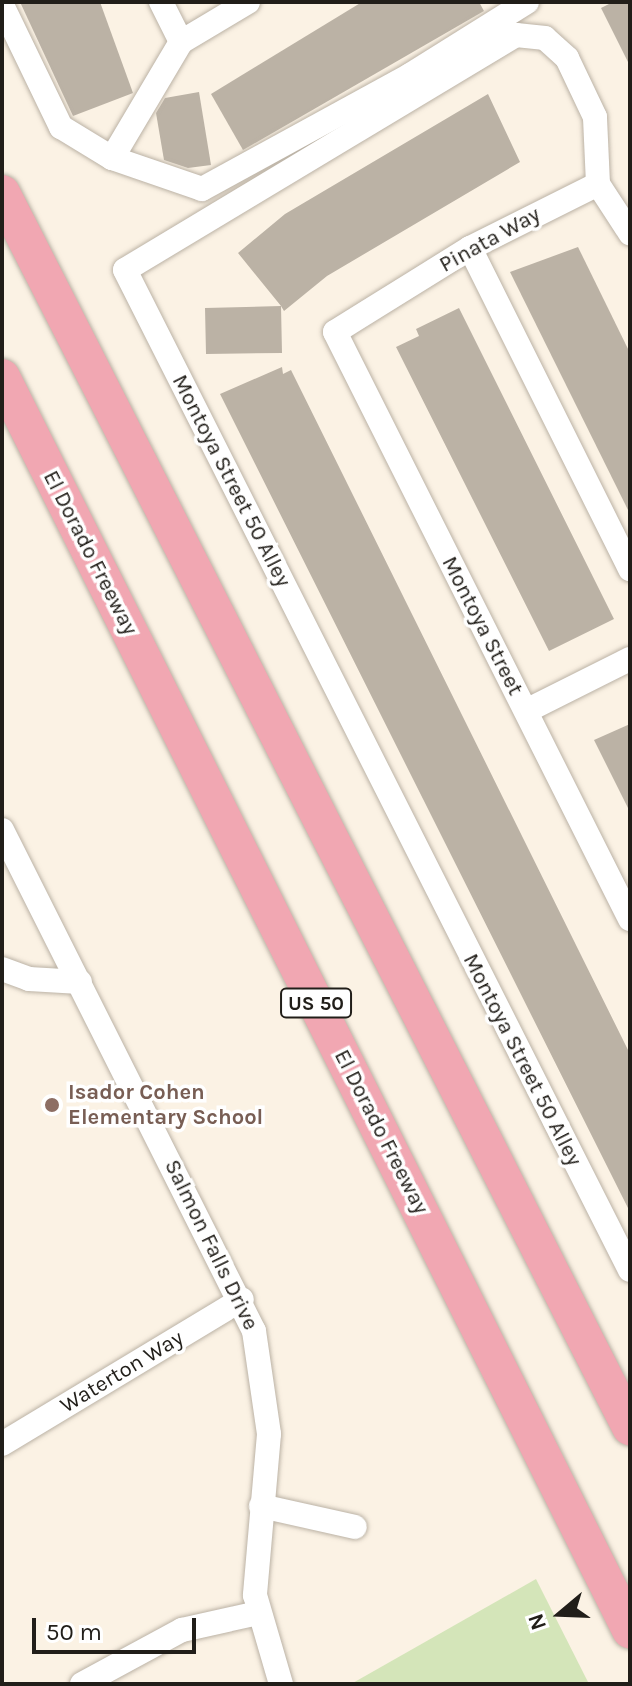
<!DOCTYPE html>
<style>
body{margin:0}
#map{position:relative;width:632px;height:1686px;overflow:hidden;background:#fbf2e4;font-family:Karla,sans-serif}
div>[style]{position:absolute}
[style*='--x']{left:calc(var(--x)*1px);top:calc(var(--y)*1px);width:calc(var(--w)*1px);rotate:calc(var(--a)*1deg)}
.green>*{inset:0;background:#d4e5b9}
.building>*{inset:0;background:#bbb2a5}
.roads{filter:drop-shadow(0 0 2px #bbb2a5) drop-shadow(0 0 2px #bbb2a5)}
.minor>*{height:24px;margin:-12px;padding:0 12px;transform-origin:12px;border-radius:12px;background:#fff}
.highway>*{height:36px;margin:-18px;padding:0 18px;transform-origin:18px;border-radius:18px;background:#f1a7b2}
.dots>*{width:22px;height:22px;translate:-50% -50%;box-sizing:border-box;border:4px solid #fff;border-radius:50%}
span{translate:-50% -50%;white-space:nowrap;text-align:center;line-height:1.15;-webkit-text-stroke:7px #fff;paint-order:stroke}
.shield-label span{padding:2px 6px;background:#fff;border:2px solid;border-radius:6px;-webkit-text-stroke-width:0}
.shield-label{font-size:20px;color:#211e19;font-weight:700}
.street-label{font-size:22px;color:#211e19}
.education-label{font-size:22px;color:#785e54;font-weight:700}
.left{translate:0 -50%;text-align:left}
.frame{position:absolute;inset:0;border:4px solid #211e19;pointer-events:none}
.north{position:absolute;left:520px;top:1574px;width:80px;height:80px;-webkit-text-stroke:6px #fff;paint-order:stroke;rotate:251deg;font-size:22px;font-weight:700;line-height:32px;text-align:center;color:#211e19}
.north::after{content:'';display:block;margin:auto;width:28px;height:36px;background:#211e19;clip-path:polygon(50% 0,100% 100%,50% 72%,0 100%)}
.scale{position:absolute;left:32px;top:1618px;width:164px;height:36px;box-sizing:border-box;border:4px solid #211e19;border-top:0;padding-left:10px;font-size:24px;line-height:28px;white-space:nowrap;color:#211e19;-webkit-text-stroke:6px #fff;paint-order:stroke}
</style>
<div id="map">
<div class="green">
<div style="clip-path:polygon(536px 1579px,589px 1684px,351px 1684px)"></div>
</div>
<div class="building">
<div style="clip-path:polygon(20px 2px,100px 2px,133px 93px,73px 116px)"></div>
<div style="clip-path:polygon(362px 2px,479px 2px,484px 11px,243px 150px,211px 94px)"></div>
<div style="clip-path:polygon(613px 2px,630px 2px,630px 66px,601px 8px)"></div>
<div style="clip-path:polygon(199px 92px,211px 165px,188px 168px,164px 160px,156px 113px,165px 98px)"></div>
<div style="clip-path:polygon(488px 94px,520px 162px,327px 276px,284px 311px,281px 306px,282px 353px,206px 354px,205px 308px,281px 306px,238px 253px,285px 214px)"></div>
<div style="clip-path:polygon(578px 247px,630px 353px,630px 514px,510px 272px)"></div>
<div style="clip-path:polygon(459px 308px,614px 619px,549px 651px,396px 347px,419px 336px,416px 329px)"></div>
<div style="clip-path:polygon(282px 367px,283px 374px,291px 370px,630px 1054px,630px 1212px,220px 394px)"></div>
<div style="clip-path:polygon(630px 724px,630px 812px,594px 740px)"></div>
</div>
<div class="roads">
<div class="minor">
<div style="--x:161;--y:2;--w:45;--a:63.4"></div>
<div style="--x:181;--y:42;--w:78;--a:-30.8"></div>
<div style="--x:2;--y:5;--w:136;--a:64.2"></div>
<div style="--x:61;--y:127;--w:60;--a:31.3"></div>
<div style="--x:181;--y:42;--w:135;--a:120.7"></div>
<div style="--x:112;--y:158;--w:95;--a:19"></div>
<div style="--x:202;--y:189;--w:237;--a:-28.7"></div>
<div style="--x:410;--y:75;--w:138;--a:-32"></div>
<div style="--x:598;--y:184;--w:67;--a:-92.6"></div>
<div style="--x:595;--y:117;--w:65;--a:-115.4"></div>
<div style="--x:567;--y:58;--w:30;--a:-138"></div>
<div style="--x:545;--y:38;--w:29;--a:-174"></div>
<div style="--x:516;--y:35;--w:456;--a:149"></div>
<div style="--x:125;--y:270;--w:1120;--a:63.21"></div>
<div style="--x:598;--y:184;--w:143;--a:153.4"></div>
<div style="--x:470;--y:248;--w:159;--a:148.1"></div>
<div style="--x:335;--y:332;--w:657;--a:63.32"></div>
<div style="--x:598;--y:184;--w:59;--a:56.9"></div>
<div style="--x:470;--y:248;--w:359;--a:63.5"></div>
<div style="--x:526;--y:711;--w:116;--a:-26.6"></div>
<div style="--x:2;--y:830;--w:561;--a:63.3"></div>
<div style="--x:254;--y:1331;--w:104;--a:81.7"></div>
<div style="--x:269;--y:1434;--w:162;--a:95"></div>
<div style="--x:255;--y:1595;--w:93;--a:73.7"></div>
<div style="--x:2;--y:969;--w:29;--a:20"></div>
<div style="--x:29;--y:979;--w:51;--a:3.4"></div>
<div style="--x:2;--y:1444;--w:280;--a:-31.1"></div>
<div style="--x:261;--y:1506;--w:96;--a:12.6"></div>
<div style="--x:82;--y:1684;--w:114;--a:-28.4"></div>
<div style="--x:182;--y:1630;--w:78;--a:-12.6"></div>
</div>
<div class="highway">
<div style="--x:2;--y:193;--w:1385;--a:63.03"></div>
<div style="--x:2;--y:377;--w:1402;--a:63.38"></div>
</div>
</div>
<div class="dots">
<div style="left:52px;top:1105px;background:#8d6e63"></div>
</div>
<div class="shield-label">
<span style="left:316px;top:1003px">US 50</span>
</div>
<div class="street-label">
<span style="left:490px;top:240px;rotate:-29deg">Pinata Way</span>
<span style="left:231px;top:481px;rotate:63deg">Montoya Street 50 Alley</span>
<span style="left:90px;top:553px;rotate:63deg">El Dorado Freeway</span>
<span style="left:482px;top:626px;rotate:63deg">Montoya Street</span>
<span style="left:522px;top:1060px;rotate:63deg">Montoya Street 50 Alley</span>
<span style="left:381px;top:1132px;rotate:63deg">El Dorado Freeway</span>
<span style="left:211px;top:1245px;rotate:64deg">Salmon Falls Drive</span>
<span style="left:122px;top:1372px;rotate:-31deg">Waterton Way</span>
</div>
<div class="education-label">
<span class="left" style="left:68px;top:1105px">Isador Cohen<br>Elementary School</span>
</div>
<div class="frame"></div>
<div class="north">N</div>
<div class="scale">50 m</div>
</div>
